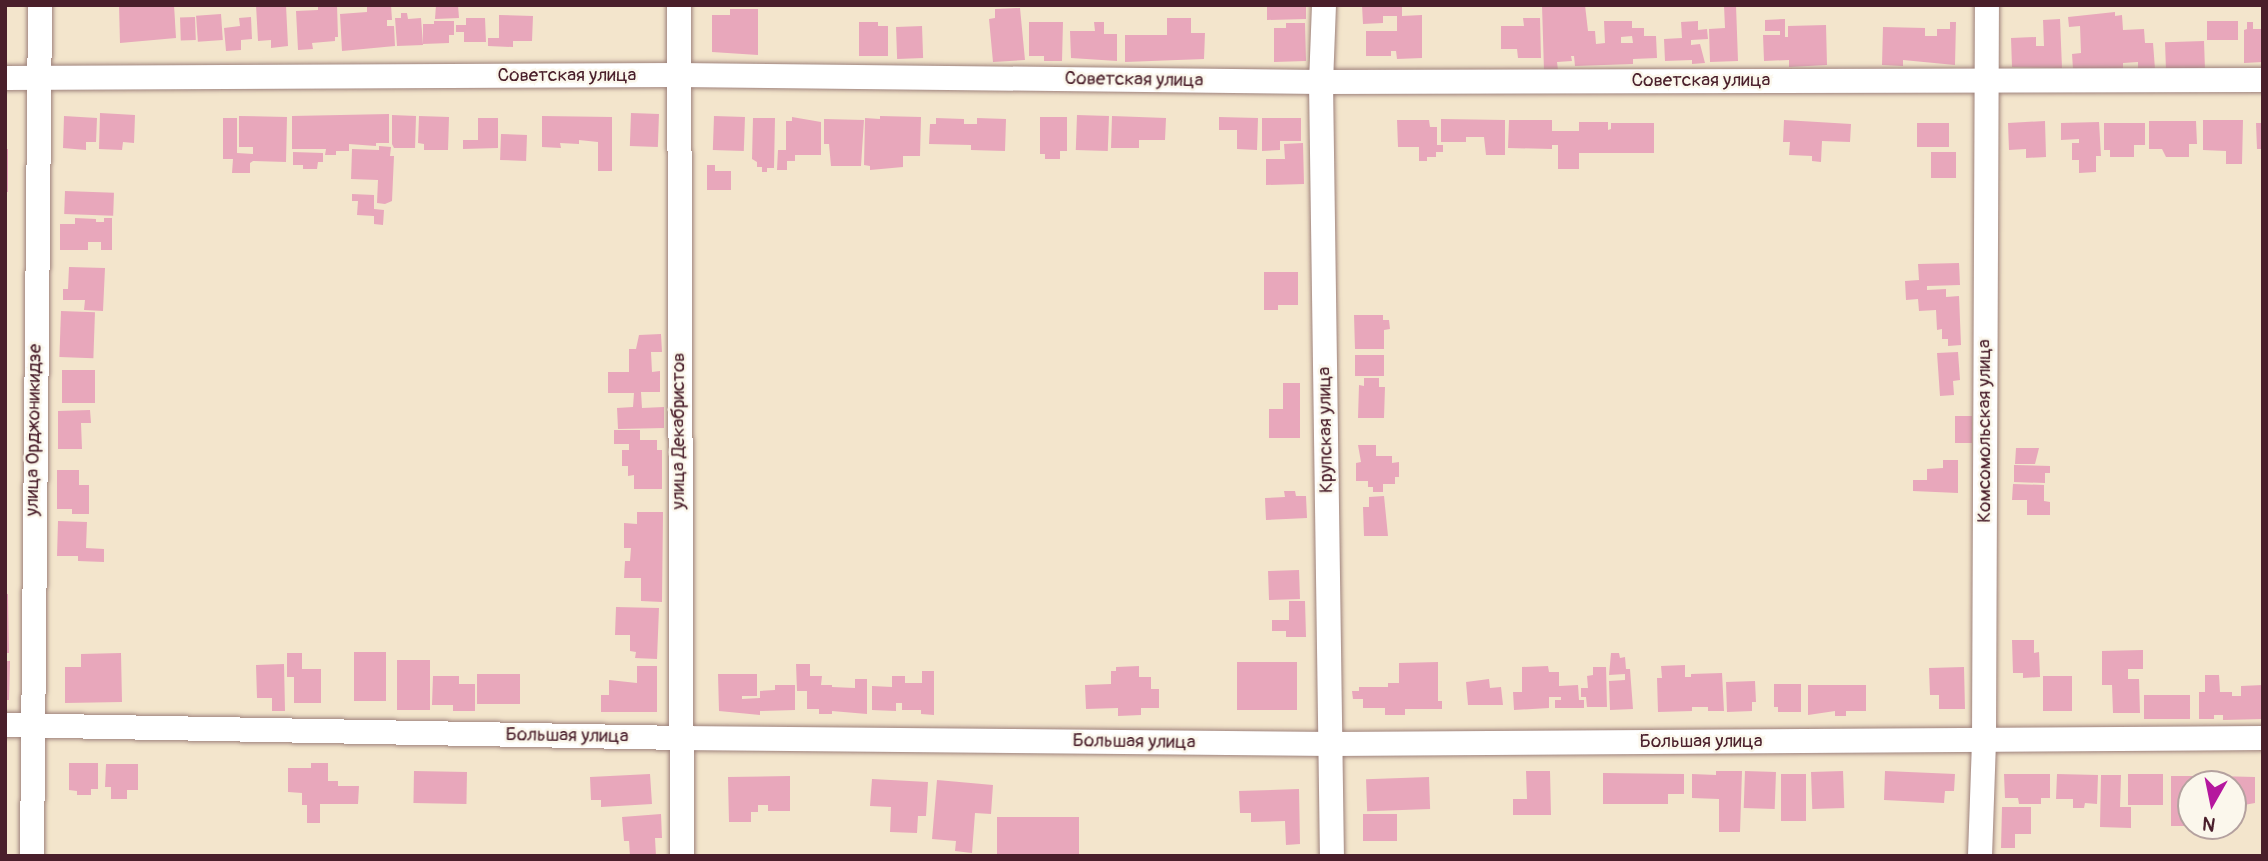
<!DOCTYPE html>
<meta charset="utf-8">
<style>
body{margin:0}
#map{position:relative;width:2268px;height:861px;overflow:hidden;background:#f3e5cc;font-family:Pangolin,sans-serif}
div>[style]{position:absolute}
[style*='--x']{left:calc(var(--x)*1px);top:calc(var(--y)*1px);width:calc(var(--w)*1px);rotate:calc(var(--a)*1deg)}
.building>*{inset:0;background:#e8a7bb;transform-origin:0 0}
.roads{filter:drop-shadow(0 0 2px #9e827c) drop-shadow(0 0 2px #9e827c)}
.minor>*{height:24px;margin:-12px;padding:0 12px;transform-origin:12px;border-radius:12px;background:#fff}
span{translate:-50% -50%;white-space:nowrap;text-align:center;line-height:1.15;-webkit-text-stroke:5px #fbf7ec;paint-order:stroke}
.street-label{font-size:19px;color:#4a1f2b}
.frame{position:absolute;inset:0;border:7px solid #4a1f2b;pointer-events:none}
.north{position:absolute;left:2177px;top:770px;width:70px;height:70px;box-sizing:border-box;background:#fbf7ec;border:2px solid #b4a19f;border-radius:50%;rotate:189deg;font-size:19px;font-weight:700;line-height:28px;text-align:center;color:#4a1f2b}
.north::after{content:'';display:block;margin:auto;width:24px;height:32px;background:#b5179e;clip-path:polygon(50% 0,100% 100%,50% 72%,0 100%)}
</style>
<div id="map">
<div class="building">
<div style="clip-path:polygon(119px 5px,174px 5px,176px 38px,120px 43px)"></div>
<div style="clip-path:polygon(256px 5px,286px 5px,288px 46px,271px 48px,271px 40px,258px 41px)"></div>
<div style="clip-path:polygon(318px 5px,337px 5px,338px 37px,335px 37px,335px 41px,312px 43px,313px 49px,298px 50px,296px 11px,318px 10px)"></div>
<div style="clip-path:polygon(367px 5px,391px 5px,392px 20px,387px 20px,387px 26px,394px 26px,395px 46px,342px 51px,340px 14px,367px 12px)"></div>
<div style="clip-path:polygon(436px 5px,458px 5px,459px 18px,435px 19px)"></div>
<div style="clip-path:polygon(1278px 5px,1306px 5px,1306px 19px,1267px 20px,1267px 7px)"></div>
<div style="clip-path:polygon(1362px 5px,1402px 5px,1402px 16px,1422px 15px,1422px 58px,1397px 59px,1396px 51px,1391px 51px,1391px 56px,1366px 56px,1366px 31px,1397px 31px,1397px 16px,1383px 16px,1383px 23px,1363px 24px)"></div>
<div style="clip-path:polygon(evenodd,1542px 5px,1585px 5px,1588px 31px,1595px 31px,1596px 44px,1605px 43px,1604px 21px,1632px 21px,1632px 28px,1644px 28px,1644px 36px,1656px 36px,1657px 58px,1633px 59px,1633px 64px,1575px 66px,1574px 56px,1571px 56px,1572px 61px,1557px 62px,1558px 70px,1544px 71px,1542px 5px,1632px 36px,1633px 43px,1621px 43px,1621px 37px,1632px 36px)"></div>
<div style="clip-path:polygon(1724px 5px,1736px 5px,1738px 61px,1710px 62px,1709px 29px,1725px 28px)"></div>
<div style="clip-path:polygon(1020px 8px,1025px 60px,993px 62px,989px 19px,995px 18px,995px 9px)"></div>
<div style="clip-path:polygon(730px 9px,758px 9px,758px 55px,712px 52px,712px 15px,730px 15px)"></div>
<div style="clip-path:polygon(2115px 12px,2115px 16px,2122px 15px,2123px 30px,2144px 29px,2145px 43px,2153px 43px,2155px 69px,2138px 69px,2138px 62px,2123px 63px,2123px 69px,2073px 69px,2072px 54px,2081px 53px,2080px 26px,2069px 27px,2068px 17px)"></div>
<div style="clip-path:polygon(401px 13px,407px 13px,408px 19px,421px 18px,423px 45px,397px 46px,395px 18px,401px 18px)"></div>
<div style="left:221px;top:14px;width:26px;height:25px;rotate:86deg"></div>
<div style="clip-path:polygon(499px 15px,533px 16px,532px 41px,513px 41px,513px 47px,488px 46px,488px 38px,499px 38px)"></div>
<div style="left:195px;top:17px;width:23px;height:15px;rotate:88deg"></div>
<div style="clip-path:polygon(251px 17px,252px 39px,241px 40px,241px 50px,226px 51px,224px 28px,240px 26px,239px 18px)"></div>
<div style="clip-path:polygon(466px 18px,485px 18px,486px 42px,464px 42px,464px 32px,456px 32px,456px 25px,466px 25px)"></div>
<div style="clip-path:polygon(1167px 18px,1191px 18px,1191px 33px,1205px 33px,1204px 59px,1125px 62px,1125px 35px,1167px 35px)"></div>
<div style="clip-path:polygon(1523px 18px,1540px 18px,1541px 58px,1518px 58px,1517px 49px,1501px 49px,1501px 26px,1524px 26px)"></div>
<div style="clip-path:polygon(1785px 19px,1785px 37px,1788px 37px,1788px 26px,1826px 25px,1827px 65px,1789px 67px,1789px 60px,1764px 61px,1763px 35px,1780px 35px,1780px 31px,1765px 31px,1765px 20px)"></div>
<div style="clip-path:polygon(2060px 19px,2062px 68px,2012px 67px,2011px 38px,2036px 37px,2036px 46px,2044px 46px,2043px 20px)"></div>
<div style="clip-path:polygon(434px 21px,454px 21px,454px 35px,449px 35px,449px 43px,423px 44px,423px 24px,434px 24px)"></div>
<div style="clip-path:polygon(1698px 21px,1698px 30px,1707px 29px,1708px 39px,1691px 40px,1691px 45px,1700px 44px,1705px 63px,1692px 64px,1692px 60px,1665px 61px,1664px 39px,1682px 38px,1681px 22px)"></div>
<div style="left:2207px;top:21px;width:31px;height:19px"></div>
<div style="clip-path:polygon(859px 22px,878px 22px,878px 26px,888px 26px,888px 56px,859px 56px)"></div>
<div style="clip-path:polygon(1029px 22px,1063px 22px,1062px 61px,1044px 61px,1044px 56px,1029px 56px)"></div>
<div style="clip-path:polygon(1094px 22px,1104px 22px,1104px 34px,1117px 34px,1117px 61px,1071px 58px,1070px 31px,1095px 31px)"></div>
<div style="clip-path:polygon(1950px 22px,1956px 22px,1955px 65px,1903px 60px,1903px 66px,1882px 65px,1883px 27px,1925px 28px,1925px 36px,1937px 36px,1937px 29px,1950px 29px)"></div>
<div style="clip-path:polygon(2247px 22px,2253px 22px,2253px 29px,2263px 29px,2263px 62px,2244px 63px,2244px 30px,2247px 29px)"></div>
<div style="clip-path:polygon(1286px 23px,1305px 23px,1306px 61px,1274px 62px,1274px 28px,1286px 28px)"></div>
<div style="left:922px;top:26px;width:32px;height:26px;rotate:88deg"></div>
<div style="left:2204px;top:41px;width:27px;height:39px;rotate:88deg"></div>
<div style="clip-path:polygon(100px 113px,135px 115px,134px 143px,123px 142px,122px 150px,99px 149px)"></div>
<div style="left:631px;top:113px;width:28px;height:33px;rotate:2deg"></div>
<div style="clip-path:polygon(389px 114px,389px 143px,376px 143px,376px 146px,349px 144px,349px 151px,336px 151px,336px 155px,325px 155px,326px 149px,292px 149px,292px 116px)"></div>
<div style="clip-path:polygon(392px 115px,416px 116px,415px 148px,394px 148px,392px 144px)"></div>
<div style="left:1077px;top:115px;width:32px;height:35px;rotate:2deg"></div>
<div style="clip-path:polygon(64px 116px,97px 118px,96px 142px,86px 142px,86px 150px,63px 148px)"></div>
<div style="clip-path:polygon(239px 116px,287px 117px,286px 162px,253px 161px,250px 163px,250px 173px,232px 173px,233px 159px,223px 159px,223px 118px,237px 118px,237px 153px,253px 154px,253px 147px,239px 147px)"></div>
<div style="clip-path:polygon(419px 116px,449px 117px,448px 150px,424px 150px,424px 144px,418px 143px)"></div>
<div style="clip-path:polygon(542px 116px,612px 117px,612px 171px,598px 171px,598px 142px,579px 140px,579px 144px,560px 143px,561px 148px,542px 147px)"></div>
<div style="left:714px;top:116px;width:31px;height:34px;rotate:2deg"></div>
<div style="clip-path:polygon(880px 116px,921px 117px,920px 156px,903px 156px,903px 167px,870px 170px,870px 166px,864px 165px,865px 118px,880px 119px)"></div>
<div style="clip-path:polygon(1112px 116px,1166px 118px,1165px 140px,1139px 140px,1139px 148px,1111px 148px)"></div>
<div style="clip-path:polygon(792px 117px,821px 122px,821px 155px,795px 155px,795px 161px,787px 161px,787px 170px,777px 170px,778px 150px,786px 150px,786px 121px,792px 121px)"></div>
<div style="clip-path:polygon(1040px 117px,1067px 117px,1067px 151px,1060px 151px,1060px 159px,1045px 159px,1045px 154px,1040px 154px)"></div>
<div style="clip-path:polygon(1219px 117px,1258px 118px,1257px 150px,1237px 149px,1237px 130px,1219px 130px)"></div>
<div style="clip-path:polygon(478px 118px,498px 118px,498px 148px,463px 149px,463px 140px,478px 140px)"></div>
<div style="clip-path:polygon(753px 118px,775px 118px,774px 168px,767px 168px,767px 172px,762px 172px,762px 167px,757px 167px,757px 162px,752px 159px)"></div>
<div style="clip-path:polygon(936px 118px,964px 119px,964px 124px,977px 124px,977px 118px,1006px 119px,1005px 151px,971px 150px,971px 145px,929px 144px,930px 124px,936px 124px)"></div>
<div style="clip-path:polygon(1262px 118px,1301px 118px,1301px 141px,1280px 141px,1280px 150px,1262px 151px)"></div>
<div style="clip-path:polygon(824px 119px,864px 120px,861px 166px,831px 166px,829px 144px,824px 144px)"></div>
<div style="clip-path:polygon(1441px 119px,1505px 120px,1505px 155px,1486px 155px,1484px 137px,1466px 137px,1466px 142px,1441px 142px)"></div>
<div style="clip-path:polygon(1397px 120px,1429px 120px,1430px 127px,1437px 127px,1437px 145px,1443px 145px,1443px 152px,1436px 152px,1436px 157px,1427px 157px,1427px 161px,1419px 161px,1419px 147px,1398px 147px)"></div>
<div style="clip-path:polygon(1509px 120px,1552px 120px,1552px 131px,1579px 131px,1579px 122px,1608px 122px,1608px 130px,1611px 129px,1611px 123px,1654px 123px,1654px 153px,1579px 153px,1579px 169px,1558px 169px,1558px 145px,1552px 145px,1552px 149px,1508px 148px)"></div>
<div style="clip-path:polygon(1784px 120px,1851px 124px,1850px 142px,1822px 141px,1821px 162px,1812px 161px,1812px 156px,1789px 155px,1790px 142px,1783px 142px)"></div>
<div style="clip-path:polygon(2203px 120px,2243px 120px,2242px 164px,2226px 164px,2226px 151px,2203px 150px)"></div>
<div style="clip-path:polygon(2045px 121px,2046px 157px,2026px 158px,2026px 149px,2009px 150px,2008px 123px)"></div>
<div style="clip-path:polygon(2149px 121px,2196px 121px,2197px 144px,2189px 144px,2189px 157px,2166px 157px,2162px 149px,2149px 149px)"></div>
<div style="clip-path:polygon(2099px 122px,2101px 156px,2096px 156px,2096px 172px,2079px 173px,2079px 160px,2072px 160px,2072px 143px,2079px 143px,2079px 139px,2061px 140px,2061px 123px)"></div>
<div style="left:1917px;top:123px;width:32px;height:24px"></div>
<div style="clip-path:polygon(2104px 123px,2145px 123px,2145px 145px,2134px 145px,2134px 157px,2110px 157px,2110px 150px,2104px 150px)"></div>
<div style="clip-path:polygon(2256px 123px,2263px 123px,2263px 149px,2257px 149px)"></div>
<div style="left:501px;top:134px;width:26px;height:26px;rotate:2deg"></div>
<div style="clip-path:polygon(1303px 143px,1304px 184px,1266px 185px,1266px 159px,1285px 159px,1284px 144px)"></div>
<div style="clip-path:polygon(379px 146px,391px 147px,390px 156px,394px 156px,392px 201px,385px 204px,377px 203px,378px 180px,351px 179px,352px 149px,379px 150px)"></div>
<div style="left:5px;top:149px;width:3px;height:43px"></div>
<div style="clip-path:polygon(293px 152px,323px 153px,323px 162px,318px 162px,317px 169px,303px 169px,303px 165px,293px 165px)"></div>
<div style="left:1931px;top:152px;width:25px;height:26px"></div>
<div style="clip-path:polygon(707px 165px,715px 165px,715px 171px,731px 171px,731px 190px,707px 190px)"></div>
<div style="left:65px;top:191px;width:49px;height:23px;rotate:2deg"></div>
<div style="clip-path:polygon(352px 194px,374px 195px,374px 209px,384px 210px,383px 225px,374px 224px,374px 216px,357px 215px,358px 201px,352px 201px)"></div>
<div style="clip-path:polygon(75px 218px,96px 219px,96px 222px,104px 222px,104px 218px,112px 218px,112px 250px,101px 250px,101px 242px,88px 242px,88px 250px,60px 250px,60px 224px,75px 224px)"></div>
<div style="clip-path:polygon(1959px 263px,1960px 285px,1927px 286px,1927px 290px,1946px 289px,1946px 297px,1959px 296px,1961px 345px,1948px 346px,1948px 339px,1942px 339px,1942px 329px,1937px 330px,1936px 310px,1919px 311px,1918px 299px,1906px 300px,1905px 281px,1919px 280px,1918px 264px)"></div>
<div style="clip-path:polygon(69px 267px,105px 268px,103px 311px,84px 310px,85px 300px,63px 300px,63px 289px,68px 289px)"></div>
<div style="clip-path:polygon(1264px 272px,1298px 272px,1298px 305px,1278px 305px,1278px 310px,1264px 310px)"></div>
<div style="left:61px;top:311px;width:34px;height:46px;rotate:2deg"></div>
<div style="clip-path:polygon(1354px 315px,1383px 315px,1383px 320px,1389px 320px,1390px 329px,1384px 330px,1384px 349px,1355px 349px)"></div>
<div style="clip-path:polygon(661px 334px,662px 352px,651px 352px,652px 372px,660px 371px,660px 392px,641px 392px,642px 408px,664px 407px,664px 428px,618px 429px,617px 408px,633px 407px,634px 393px,608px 393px,608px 372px,629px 372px,629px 349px,636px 349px,639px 335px)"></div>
<div style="clip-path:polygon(1958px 352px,1960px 380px,1953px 381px,1954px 395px,1940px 396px,1937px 353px)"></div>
<div style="left:1355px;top:355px;width:29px;height:21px"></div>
<div style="left:62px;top:370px;width:33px;height:33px"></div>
<div style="clip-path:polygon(1364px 378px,1379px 378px,1379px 387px,1385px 387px,1384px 418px,1358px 418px,1359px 385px,1364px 386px)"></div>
<div style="clip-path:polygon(1283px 383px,1300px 383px,1300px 438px,1269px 438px,1269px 409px,1283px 409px)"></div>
<div style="clip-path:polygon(90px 410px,91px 423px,81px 423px,82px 449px,58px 449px,58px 411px)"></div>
<div style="left:1955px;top:416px;width:17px;height:27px"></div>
<div style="clip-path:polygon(614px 430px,640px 430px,640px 440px,657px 440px,657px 450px,662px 450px,662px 489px,634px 489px,634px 475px,628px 476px,628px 466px,622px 466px,622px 450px,629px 450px,629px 444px,614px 444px)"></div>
<div style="clip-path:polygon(1358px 445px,1376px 445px,1376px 456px,1392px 456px,1392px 463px,1399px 462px,1399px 477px,1395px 477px,1395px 484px,1383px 484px,1383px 492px,1373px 492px,1373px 487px,1368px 487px,1368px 481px,1356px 481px,1356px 463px,1361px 462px)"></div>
<div style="clip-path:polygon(2016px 448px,2039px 448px,2035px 464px,2015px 464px)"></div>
<div style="clip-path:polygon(1943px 460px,1958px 460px,1958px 493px,1913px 491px,1913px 480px,1927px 480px,1927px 469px,1943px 468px)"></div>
<div style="clip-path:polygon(2014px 465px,2050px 466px,2050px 473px,2045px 473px,2045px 483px,2014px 482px)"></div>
<div style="clip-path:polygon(57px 470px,79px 470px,79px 485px,89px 485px,89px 514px,72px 514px,72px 509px,57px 509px)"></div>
<div style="clip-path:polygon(2013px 484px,2044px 485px,2044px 501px,2050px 502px,2050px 515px,2027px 515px,2027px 500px,2012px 500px)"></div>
<div style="clip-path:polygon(1284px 491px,1295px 491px,1296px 496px,1306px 496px,1307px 518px,1266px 520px,1265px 498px,1285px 497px)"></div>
<div style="clip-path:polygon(1384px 496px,1388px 536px,1364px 536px,1363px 507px,1369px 507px,1369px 497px)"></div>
<div style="clip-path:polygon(637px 512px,663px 512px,662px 602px,641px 601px,641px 578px,624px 578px,625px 561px,630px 561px,631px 548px,624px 548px,624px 523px,637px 524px)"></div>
<div style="clip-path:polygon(58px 521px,87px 522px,86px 548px,104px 549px,104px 562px,78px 561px,78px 556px,57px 556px)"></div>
<div style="left:1299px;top:570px;width:29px;height:31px;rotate:88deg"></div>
<div style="clip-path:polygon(5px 594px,8px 594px,9px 653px,5px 653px)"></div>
<div style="clip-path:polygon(1289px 601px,1305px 601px,1306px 637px,1286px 637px,1286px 631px,1272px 631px,1272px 620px,1289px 620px)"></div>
<div style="clip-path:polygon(616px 607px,659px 608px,657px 659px,635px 658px,636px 652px,630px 651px,630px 635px,615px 635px)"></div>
<div style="clip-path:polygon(2012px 640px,2034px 640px,2034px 653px,2039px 652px,2040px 677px,2023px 678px,2023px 673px,2013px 673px)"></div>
<div style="clip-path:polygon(2143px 650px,2143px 669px,2128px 669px,2128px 679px,2139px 679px,2140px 713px,2113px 713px,2112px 685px,2102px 685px,2102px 651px)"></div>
<div style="left:354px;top:652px;width:32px;height:49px"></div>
<div style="clip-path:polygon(121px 653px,122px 702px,65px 703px,65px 667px,81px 667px,81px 654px)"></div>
<div style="clip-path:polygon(287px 653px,302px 653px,302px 669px,321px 669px,321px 703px,294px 703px,294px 677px,287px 677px)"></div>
<div style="clip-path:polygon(1611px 653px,1619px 653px,1620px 658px,1625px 657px,1626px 669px,1630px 669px,1633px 709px,1610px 710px,1609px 681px,1625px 680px,1625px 674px,1609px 675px)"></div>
<div style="left:397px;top:660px;width:33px;height:50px"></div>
<div style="clip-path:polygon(5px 661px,10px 661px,9px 700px,5px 700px)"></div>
<div style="left:1237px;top:662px;width:60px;height:48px"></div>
<div style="clip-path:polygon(1438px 662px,1438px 701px,1442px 701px,1442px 709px,1405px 709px,1405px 715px,1385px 715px,1385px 708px,1363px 708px,1363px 699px,1353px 699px,1352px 691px,1359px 691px,1359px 687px,1388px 687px,1388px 683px,1399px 683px,1399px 663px)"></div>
<div style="clip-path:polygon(284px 664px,285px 711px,272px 711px,272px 698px,257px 698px,256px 665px)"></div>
<div style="clip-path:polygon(796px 664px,810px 664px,810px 676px,822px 676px,821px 685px,832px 685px,832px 687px,855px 688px,855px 679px,867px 679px,867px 714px,832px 711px,832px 714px,819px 714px,819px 709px,807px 709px,807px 691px,797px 691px)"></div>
<div style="clip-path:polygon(1685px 665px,1685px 677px,1691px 677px,1691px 674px,1722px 673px,1724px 711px,1708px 711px,1708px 707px,1692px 707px,1692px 711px,1658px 712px,1657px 678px,1662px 678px,1661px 666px)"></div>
<div style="clip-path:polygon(637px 666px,657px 666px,657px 712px,601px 712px,601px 695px,609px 695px,609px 680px,637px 683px)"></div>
<div style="clip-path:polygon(1139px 666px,1139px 677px,1151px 677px,1151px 689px,1159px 689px,1159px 708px,1141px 708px,1141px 715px,1118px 716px,1118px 708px,1086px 709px,1085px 685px,1111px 684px,1111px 671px,1116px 671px,1116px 667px)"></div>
<div style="clip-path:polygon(1548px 666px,1549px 672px,1559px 672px,1559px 686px,1578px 685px,1579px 700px,1584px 700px,1584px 708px,1555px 708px,1555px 700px,1561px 700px,1561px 697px,1549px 697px,1549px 708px,1514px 710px,1513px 692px,1522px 692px,1522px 667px)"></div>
<div style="clip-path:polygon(1593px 667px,1606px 667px,1607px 707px,1587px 707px,1586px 697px,1581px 697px,1581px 688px,1588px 688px,1587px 676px,1593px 675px)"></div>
<div style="clip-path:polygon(1964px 667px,1965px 709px,1939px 709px,1939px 695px,1930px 695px,1929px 668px)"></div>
<div style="clip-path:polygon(922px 671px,934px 671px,934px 715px,921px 714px,921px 710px,902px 710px,902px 703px,896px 703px,896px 711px,872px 710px,872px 686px,892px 687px,892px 676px,905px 676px,905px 683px,922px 683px)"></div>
<div style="left:477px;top:674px;width:43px;height:30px"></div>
<div style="clip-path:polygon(718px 674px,757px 674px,757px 696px,742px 696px,742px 699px,760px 698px,760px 691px,775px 690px,775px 685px,795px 685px,795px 710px,760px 711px,760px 715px,719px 711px)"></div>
<div style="clip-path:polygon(2205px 675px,2219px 675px,2220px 692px,2232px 692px,2232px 696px,2241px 696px,2241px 686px,2263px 685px,2263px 719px,2223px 720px,2223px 715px,2214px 715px,2214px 719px,2199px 719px,2199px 692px,2205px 692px)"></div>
<div style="clip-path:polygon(433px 676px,459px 676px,459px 684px,475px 684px,475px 711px,453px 711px,453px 705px,432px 705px)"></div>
<div style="left:2072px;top:676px;width:35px;height:29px;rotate:90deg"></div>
<div style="clip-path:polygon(1489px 679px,1490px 688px,1501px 687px,1503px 705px,1468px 705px,1466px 682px)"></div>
<div style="clip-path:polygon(1755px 681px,1756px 702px,1752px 702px,1752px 711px,1727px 712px,1726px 682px)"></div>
<div style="clip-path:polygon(1774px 684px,1801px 684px,1801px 712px,1778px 712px,1778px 707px,1774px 707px)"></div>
<div style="clip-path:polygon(1808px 685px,1866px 685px,1866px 711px,1846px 711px,1846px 716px,1835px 716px,1835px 711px,1808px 715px)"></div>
<div style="left:2144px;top:695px;width:46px;height:24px"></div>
<div style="clip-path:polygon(69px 763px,98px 763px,98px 789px,91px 789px,91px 795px,77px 795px,77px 791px,69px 790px)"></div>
<div style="clip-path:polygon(311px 763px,328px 763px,328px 781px,338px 781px,338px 786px,359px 786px,358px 804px,320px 804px,320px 823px,307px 823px,307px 805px,302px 805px,302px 793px,288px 792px,288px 768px,311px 768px)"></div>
<div style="clip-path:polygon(106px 764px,138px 764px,138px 790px,127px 790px,127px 799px,111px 799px,111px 787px,105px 787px)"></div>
<div style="left:414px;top:771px;width:53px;height:32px;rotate:1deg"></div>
<div style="clip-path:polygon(1526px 771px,1550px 771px,1551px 815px,1513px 815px,1513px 799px,1527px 799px)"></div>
<div style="clip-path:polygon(1716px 771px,1742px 771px,1740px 832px,1719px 832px,1719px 799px,1692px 798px,1692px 774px,1716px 775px)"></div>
<div style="left:1745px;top:771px;width:31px;height:37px;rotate:2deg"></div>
<div style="left:1843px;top:771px;width:37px;height:32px;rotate:88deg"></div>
<div style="clip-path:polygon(1885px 771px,1955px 774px,1954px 791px,1945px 791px,1944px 803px,1884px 800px)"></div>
<div style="clip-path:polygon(1603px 773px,1684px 774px,1684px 794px,1668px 794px,1668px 804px,1603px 804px)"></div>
<div style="clip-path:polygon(650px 774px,652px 804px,601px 807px,601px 800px,591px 800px,590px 777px)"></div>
<div style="left:1781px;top:774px;width:25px;height:47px"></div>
<div style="clip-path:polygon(2004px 774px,2050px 774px,2050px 798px,2041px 798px,2041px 804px,2019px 804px,2018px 798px,2005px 798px)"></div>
<div style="clip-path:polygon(2057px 774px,2098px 775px,2097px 804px,2085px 803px,2084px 808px,2073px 808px,2073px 799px,2056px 799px)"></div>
<div style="left:2128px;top:774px;width:35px;height:31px"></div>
<div style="clip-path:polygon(2101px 775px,2121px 775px,2120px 807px,2131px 807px,2131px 828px,2100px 827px)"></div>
<div style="clip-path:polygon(790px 776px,790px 811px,768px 811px,768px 805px,758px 805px,758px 812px,751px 812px,751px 822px,729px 822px,728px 777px)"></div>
<div style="clip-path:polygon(2171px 776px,2212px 776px,2212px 784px,2191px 784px,2191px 826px,2171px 826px)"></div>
<div style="clip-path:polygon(2217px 776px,2255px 777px,2255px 803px,2233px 807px,2233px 784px,2217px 784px)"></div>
<div style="left:1429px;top:777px;width:32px;height:63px;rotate:88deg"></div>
<div style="clip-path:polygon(872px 779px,928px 782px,926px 816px,918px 816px,917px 833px,890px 832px,891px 807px,870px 806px)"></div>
<div style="clip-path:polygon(937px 780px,993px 785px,991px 814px,975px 813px,972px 853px,955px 851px,956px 841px,932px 839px)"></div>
<div style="clip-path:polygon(1299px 789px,1300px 844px,1286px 845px,1285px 821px,1251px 822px,1251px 813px,1240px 813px,1239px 791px)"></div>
<div style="clip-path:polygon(2002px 807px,2031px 807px,2031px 834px,2015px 834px,2015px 848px,2001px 848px)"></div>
<div style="clip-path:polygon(661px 814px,662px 838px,655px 838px,656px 856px,630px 856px,629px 841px,624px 841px,622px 817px)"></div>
<div style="left:1363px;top:814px;width:34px;height:27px"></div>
<div style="left:997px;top:817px;width:82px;height:39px"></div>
</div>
<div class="roads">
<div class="minor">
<div style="--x:679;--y:5;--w:851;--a:89.8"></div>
<div style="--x:1324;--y:5;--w:77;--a:92.2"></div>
<div style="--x:1321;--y:82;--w:774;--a:89.19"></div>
<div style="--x:5;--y:78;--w:673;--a:-0.26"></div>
<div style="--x:678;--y:75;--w:643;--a:0.62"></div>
<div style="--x:1321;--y:82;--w:942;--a:-0.12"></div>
<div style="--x:5;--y:725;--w:674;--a:1.1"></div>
<div style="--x:679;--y:738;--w:652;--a:0.53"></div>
<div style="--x:1331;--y:744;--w:932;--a:-0.37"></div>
<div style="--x:32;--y:856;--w:851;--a:-89.46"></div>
<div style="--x:1980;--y:856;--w:116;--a:-88"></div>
<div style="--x:1984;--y:740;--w:735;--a:-89.77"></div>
</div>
</div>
<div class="street-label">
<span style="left:567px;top:76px">Советская улица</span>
<span style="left:1134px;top:80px;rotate:1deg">Советская улица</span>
<span style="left:1701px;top:81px">Советская улица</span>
<span style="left:34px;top:430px;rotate:-89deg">улица Орджоникидзе</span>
<span style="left:1326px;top:430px;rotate:-91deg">Крупская улица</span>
<span style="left:679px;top:431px;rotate:-90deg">улица Декабристов</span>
<span style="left:1985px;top:431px;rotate:-90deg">Комсомольская улица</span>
<span style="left:567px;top:736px;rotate:1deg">Большая улица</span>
<span style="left:1134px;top:742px;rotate:1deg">Большая улица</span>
<span style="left:1701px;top:742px">Большая улица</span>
</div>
<div class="frame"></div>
<div class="north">N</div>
</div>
